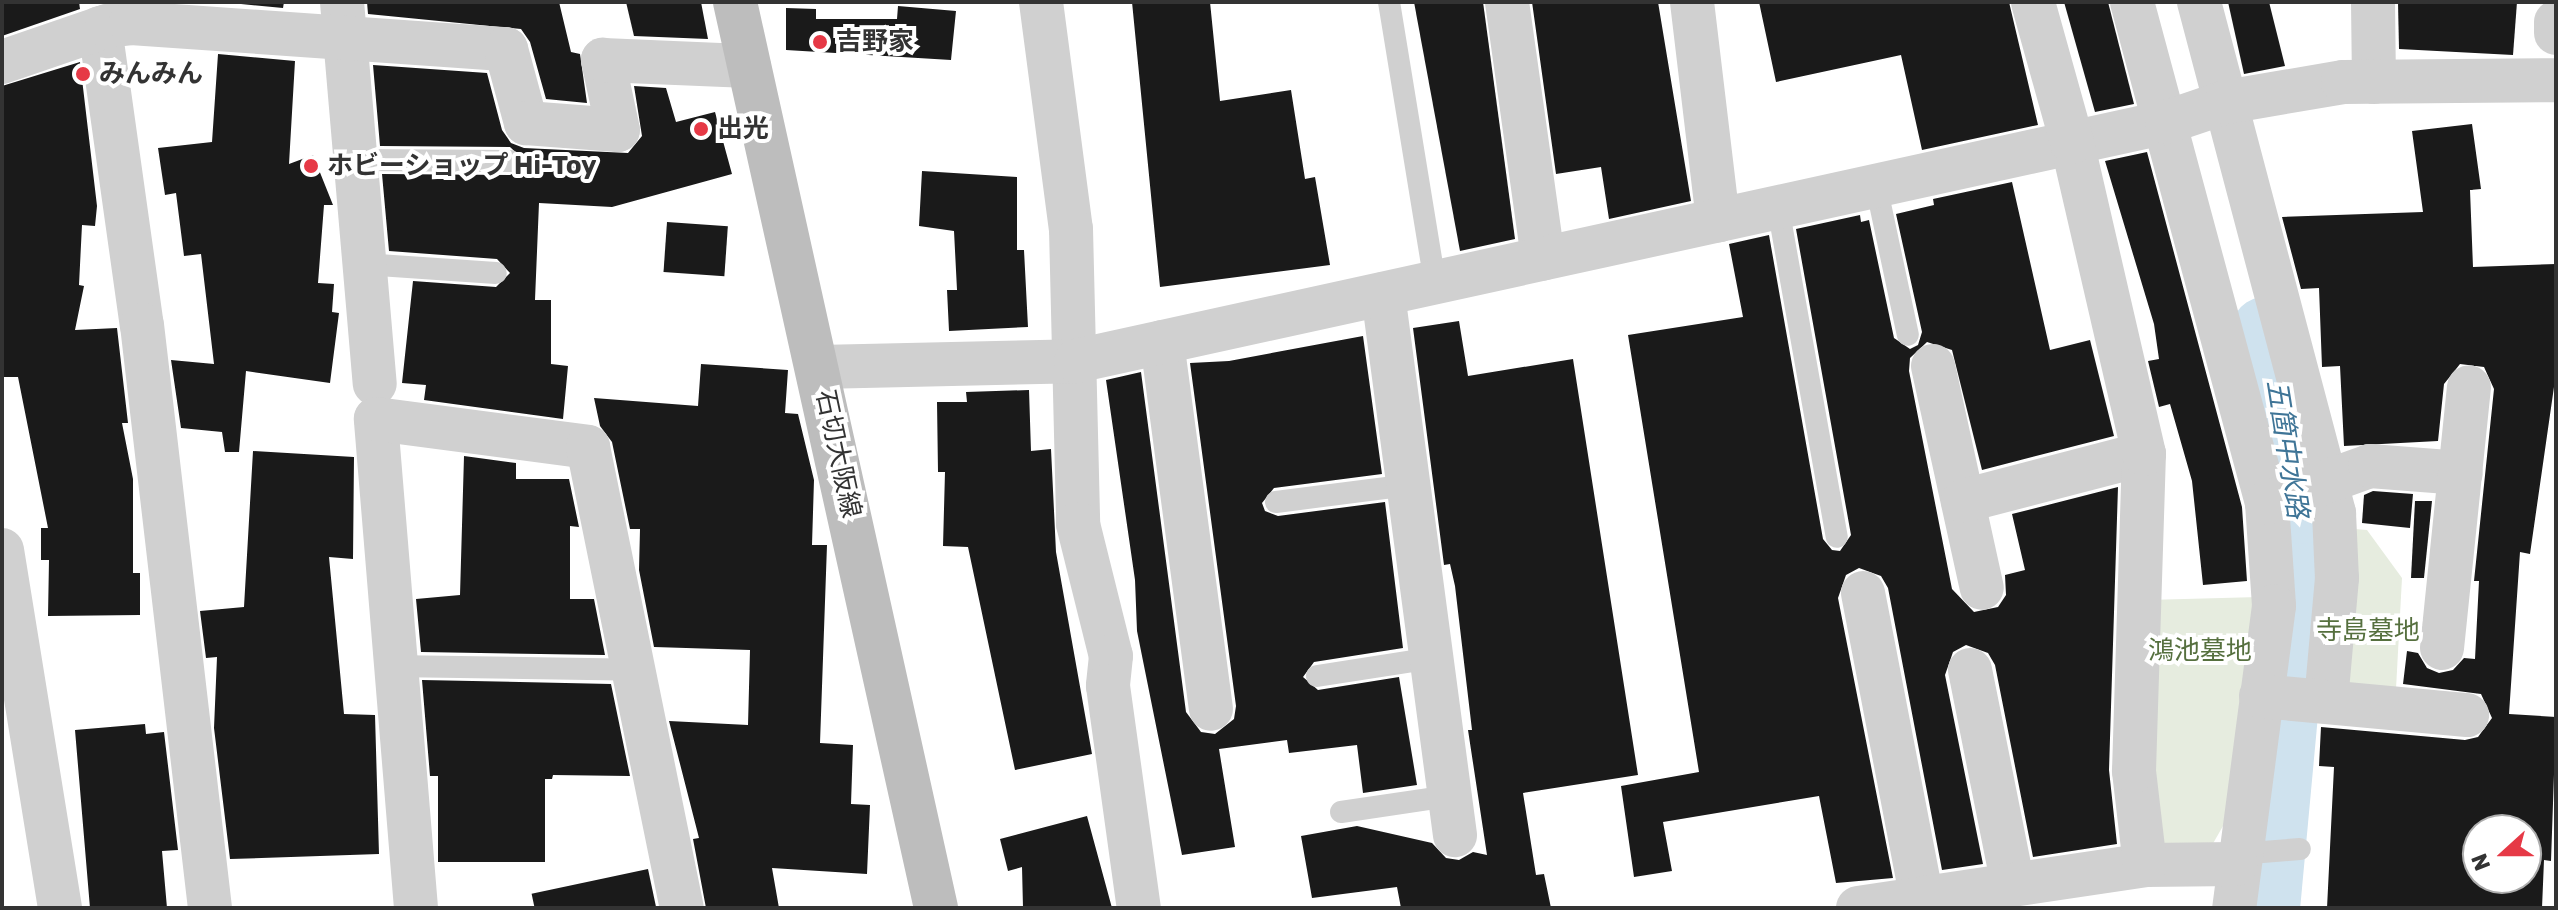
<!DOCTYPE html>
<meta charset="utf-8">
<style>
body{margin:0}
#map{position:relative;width:2558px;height:910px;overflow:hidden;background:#fff;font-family:Rubik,"Noto Sans JP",sans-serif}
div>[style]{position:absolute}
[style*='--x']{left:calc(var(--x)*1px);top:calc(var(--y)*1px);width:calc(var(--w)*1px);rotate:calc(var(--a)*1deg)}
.green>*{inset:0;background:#e6ecdf}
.river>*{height:70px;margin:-35px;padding:0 35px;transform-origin:35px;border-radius:35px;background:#cfe2ee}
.building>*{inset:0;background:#1a1a1a;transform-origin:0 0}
.lane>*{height:22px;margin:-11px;padding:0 11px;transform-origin:11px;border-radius:11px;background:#d0d0d0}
.street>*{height:44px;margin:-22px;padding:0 22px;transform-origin:22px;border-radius:22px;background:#d0d0d0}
.secondary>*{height:44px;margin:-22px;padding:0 22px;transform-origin:22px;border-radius:22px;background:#bdbdbd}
.dots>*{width:22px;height:22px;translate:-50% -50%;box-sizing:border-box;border:4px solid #fff;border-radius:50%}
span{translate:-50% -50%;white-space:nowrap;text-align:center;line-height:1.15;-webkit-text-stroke:8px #fff;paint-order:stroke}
.poi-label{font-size:26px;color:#333;font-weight:700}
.left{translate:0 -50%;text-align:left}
.street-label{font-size:26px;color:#333}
.park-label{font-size:26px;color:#56703f}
.water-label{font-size:28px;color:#3f7597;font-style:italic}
.frame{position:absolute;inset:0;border:4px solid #333;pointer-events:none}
.north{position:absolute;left:2462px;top:814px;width:80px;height:80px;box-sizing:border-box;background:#fff;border:2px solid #adadad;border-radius:50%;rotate:249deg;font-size:22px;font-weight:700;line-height:32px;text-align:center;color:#333}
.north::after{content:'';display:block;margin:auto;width:28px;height:36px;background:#e63946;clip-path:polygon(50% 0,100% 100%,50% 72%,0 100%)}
</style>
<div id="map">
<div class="green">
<div style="clip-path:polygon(2342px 528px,2367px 530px,2402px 578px,2396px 689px,2333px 685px)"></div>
<div style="clip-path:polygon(2259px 597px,2231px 812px,2211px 847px,2157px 848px,2147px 600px)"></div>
</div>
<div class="river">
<div style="--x:2265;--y:908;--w:401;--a:-84.7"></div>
<div style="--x:2302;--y:509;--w:181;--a:-101.5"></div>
</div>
<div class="building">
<div style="clip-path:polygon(2px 2px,79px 2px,80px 9px,2px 36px)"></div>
<div style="clip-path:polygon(221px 2px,284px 2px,283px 8px)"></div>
<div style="clip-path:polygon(367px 2px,559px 2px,571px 52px,580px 54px,587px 103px,546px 99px,530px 42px,521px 29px,368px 14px)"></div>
<div style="clip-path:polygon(626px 2px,701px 2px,708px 39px,634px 36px)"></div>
<div style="clip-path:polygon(1132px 2px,1210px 2px,1220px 101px,1291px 90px,1305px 179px,1315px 177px,1330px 265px,1160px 287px)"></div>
<div style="clip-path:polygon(1414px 2px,1483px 2px,1515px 239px,1460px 251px)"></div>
<div style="clip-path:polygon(1532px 2px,1658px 2px,1691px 201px,1609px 219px,1601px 167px,1556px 174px)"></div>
<div style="clip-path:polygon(1759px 2px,2009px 2px,2038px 125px,1922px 150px,1901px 55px,1776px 82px)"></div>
<div style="clip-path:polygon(2064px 2px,2108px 2px,2134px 104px,2095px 112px)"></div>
<div style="clip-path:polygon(2228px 2px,2269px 2px,2285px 66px,2244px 74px)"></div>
<div style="clip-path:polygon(2398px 2px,2517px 2px,2513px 55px,2399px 49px)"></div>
<div style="clip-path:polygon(898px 6px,956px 11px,951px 60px,786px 50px,786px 8px,816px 9px,816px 19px,897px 19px)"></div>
<div style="clip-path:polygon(218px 54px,295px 61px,289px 164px,313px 155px,333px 205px,324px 205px,318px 283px,334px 284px,332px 312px,339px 313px,330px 383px,246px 371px,239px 452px,225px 452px,222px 432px,181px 428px,171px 360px,214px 364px,201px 254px,184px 256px,176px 193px,165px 195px,158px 148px,212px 142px)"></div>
<div style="clip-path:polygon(80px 62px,97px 206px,95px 226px,82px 225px,79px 285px,84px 286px,75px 330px,117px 328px,128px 423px,122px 423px,133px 479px,133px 573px,140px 573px,140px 615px,48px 616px,49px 560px,41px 560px,41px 528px,48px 528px,18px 377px,3px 377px,2px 86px)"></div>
<div style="clip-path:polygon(373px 65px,487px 73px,502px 130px,511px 143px,524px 148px,628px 153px,642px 136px,634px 86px,666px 88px,676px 122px,715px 112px,732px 174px,612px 207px,539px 203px,535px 300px,551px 300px,551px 364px,568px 366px,563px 419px,424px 400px,426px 385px,402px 383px,413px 281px,496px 287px,510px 273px,497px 259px,389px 251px,382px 174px,510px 175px,522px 169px,524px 160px,510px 147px,380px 146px)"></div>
<div style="clip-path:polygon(evenodd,2472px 124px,2481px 189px,2470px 190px,2473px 267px,2556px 264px,2556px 373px,2530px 554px,2520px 552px,2509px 714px,2556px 717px,2551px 861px,2544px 860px,2542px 908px,2327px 908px,2334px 767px,2319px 766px,2321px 727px,2465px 740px,2478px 737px,2492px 718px,2481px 694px,2403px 684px,2407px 651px,2418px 653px,2427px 668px,2439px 673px,2453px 670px,2464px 658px,2475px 659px,2479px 581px,2474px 581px,2494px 389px,2484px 367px,2460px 364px,2444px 384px,2438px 441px,2344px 446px,2340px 366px,2322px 367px,2319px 288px,2301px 289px,2282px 217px,2423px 212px,2412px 131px,2472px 124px,2478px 830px,2526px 830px,2526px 878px,2478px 878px,2478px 830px)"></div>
<div style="clip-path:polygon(2147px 152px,2242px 507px,2247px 581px,2203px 585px,2192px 481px,2170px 404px,2159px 407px,2148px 361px,2159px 359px,2154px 324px,2105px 161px)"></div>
<div style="clip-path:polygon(922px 171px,1017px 177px,1017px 250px,1024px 250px,1028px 327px,949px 331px,947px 290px,957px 290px,954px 231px,919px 226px)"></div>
<div style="clip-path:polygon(2012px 182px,2050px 350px,2090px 340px,2114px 436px,1982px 470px,1952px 350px,1927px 342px,1910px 358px,1909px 371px,1952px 589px,1974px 612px,1998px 607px,2006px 595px,2005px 575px,2025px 570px,2012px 514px,2118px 487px,2109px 770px,2117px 844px,2033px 857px,1995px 665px,1988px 653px,1966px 645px,1953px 652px,1945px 675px,1983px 864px,1942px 870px,1888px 588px,1881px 576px,1859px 568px,1846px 575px,1838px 598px,1893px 878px,1836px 883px,1819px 796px,1663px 822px,1672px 871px,1634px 877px,1621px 786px,1699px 772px,1628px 335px,1743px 317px,1729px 244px,1769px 235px,1823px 539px,1832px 550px,1840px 551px,1851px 535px,1796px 229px,1860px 215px,1861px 222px,1869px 220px,1894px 338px,1910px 349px,1918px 345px,1922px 332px,1896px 214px,1934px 205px,1933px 199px)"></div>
<div style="left:667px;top:222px;width:61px;height:50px;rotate:4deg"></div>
<div style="clip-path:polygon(1459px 321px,1468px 376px,1573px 359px,1638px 775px,1523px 793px,1536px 875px,1544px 874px,1551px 908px,1401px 908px,1397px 887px,1312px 898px,1301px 836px,1357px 826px,1432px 843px,1446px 858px,1459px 860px,1473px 852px,1487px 855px,1468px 730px,1472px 730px,1455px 586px,1450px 564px,1444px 565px,1413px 328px)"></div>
<div style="clip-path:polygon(1363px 336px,1382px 474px,1274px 488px,1262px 503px,1265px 511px,1278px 516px,1385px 502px,1403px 648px,1314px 662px,1303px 677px,1318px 690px,1399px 677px,1417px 785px,1363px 793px,1357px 745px,1289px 753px,1287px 740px,1219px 749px,1235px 847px,1182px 855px,1137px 631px,1135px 580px,1106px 380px,1141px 372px,1186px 712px,1201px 732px,1215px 734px,1234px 719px,1236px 706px,1190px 363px,1229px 361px)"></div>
<div style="clip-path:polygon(701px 364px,788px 370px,785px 413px,798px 414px,814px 480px,812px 545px,827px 545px,820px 743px,853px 745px,851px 804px,870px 805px,867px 874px,772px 868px,779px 908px,706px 908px,693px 839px,699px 838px,669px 721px,748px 725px,750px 650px,654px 647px,639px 570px,640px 529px,630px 529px,612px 442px,600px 426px,594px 398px,698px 406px)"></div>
<div style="clip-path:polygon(1029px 390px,1031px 451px,1051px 449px,1056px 552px,1092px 754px,1015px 770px,968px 547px,943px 546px,945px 472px,938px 472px,937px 402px,967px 402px,966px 392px)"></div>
<div style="clip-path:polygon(253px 451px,354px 457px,353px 559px,329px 557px,344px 714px,375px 715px,379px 854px,230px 859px,214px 728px,217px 657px,206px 658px,200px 611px,244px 607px)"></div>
<div style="clip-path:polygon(464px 456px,516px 463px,516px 479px,569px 479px,579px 527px,570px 526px,570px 599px,594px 599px,605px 655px,421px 652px,416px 599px,460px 595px)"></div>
<div style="clip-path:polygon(2373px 491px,2413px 494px,2410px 528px,2362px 523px,2364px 495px)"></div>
<div style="clip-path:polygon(2415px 501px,2432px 501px,2424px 578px,2411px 578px)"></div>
<div style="clip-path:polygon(422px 680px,611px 684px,630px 776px,553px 775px,552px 779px,545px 779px,545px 862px,438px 862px,438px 776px,430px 776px)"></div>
<div style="clip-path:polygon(145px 724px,146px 734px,164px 732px,178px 850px,162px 851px,167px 908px,90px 908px,75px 730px)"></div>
<div style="clip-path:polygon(1087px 816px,1112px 908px,1023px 908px,1022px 867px,1008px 871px,1000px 839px)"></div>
<div style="left:648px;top:869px;width:40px;height:119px;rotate:78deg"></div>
</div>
<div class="lane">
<div style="--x:1389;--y:2;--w:284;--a:80.7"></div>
<div style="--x:355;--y:160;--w:155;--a:0.4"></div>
<div style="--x:1876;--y:185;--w:153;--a:78"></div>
<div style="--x:1778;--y:207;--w:335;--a:79.9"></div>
<div style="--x:364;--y:264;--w:132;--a:3.9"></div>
<div style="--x:1276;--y:502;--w:133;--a:-7.3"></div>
<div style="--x:392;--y:666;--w:244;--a:0.9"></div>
<div style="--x:1317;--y:676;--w:116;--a:-8.9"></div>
<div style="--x:1341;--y:812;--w:110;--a:-8.4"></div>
<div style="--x:2238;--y:854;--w:62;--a:-4.6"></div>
</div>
<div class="street">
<div style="--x:342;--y:2;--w:383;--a:85.1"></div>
<div style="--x:1041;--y:2;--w:229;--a:82.5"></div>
<div style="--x:1071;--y:229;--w:295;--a:88.6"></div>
<div style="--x:1078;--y:524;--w:136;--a:76"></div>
<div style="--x:1111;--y:656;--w:30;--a:96"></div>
<div style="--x:1108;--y:686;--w:224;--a:82.1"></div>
<div style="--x:1507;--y:2;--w:259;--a:82"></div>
<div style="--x:1692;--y:2;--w:220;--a:83.2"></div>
<div style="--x:2132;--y:2;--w:519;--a:74.92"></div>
<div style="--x:2267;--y:503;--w:103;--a:86.1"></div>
<div style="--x:2274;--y:606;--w:305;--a:97.5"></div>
<div style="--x:2199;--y:2;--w:529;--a:75.2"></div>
<div style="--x:2334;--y:513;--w:65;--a:87.4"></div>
<div style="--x:2337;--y:578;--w:124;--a:95.1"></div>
<div style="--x:2373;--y:2;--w:80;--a:89.3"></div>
<div style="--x:2556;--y:22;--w:11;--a:90"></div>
<div style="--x:100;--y:28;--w:300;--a:82"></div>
<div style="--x:142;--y:325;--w:587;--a:83.35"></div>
<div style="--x:2;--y:62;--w:111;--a:-18.9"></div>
<div style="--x:107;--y:26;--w:24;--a:-7"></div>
<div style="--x:131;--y:23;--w:376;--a:4"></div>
<div style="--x:506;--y:49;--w:77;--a:74.9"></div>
<div style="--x:526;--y:123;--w:92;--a:4.4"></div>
<div style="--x:618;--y:130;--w:72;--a:-102.1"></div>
<div style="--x:603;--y:60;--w:146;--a:2.4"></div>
<div style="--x:1383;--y:294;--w:546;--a:82.42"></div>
<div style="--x:1162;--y:342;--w:370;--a:82.4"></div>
<div style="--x:1933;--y:366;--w:227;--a:77.6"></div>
<div style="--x:819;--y:367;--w:257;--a:-1.3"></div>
<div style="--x:1076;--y:361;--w:1117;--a:-12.36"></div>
<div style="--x:2167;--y:122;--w:62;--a:-18.7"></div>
<div style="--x:2226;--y:102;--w:119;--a:-9.7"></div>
<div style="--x:2343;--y:82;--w:213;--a:-0.5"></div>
<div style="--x:1963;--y:501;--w:187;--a:-14.6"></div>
<div style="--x:2267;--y:503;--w:109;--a:-19.8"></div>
<div style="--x:2370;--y:466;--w:91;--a:4.4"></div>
<div style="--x:2;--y:550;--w:363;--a:80.8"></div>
<div style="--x:1863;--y:593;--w:311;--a:79.1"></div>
<div style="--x:2442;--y:648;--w:262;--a:-84.1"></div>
<div style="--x:1970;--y:670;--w:219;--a:78.7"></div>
<div style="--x:2261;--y:696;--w:207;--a:5.3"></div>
<div style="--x:2145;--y:865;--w:91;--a:-0.6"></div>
<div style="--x:416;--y:908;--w:491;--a:-94.7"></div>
<div style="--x:376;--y:419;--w:214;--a:7.5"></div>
<div style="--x:588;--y:447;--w:470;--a:78.5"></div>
<div style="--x:1858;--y:908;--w:290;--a:-8.5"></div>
<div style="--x:2145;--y:865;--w:95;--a:-96.7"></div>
<div style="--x:2134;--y:771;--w:317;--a:-88.2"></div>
<div style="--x:2144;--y:454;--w:320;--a:-103"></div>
<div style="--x:2072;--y:142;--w:145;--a:-105.6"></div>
</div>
<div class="secondary">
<div style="--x:735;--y:2;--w:928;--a:77.49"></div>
</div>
<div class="dots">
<div style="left:820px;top:42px;background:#e63946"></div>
<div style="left:83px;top:74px;background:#e63946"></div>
<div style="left:701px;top:129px;background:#e63946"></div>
<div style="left:311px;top:166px;background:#e63946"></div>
</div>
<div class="poi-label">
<span class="left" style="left:836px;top:42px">吉野家</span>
<span class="left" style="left:99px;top:74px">みんみん</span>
<span class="left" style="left:717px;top:129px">出光</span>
<span class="left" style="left:327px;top:166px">ホビーショップ Hi-Toy</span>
</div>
<div class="street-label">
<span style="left:838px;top:454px;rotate:78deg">石切大阪線</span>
</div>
<div class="park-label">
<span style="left:2368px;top:631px">寺島墓地</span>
<span style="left:2200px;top:651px">鴻池墓地</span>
</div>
<div class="water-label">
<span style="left:2287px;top:449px;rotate:81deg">五箇中水路</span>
</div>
<div class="frame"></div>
<div class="north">N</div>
</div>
